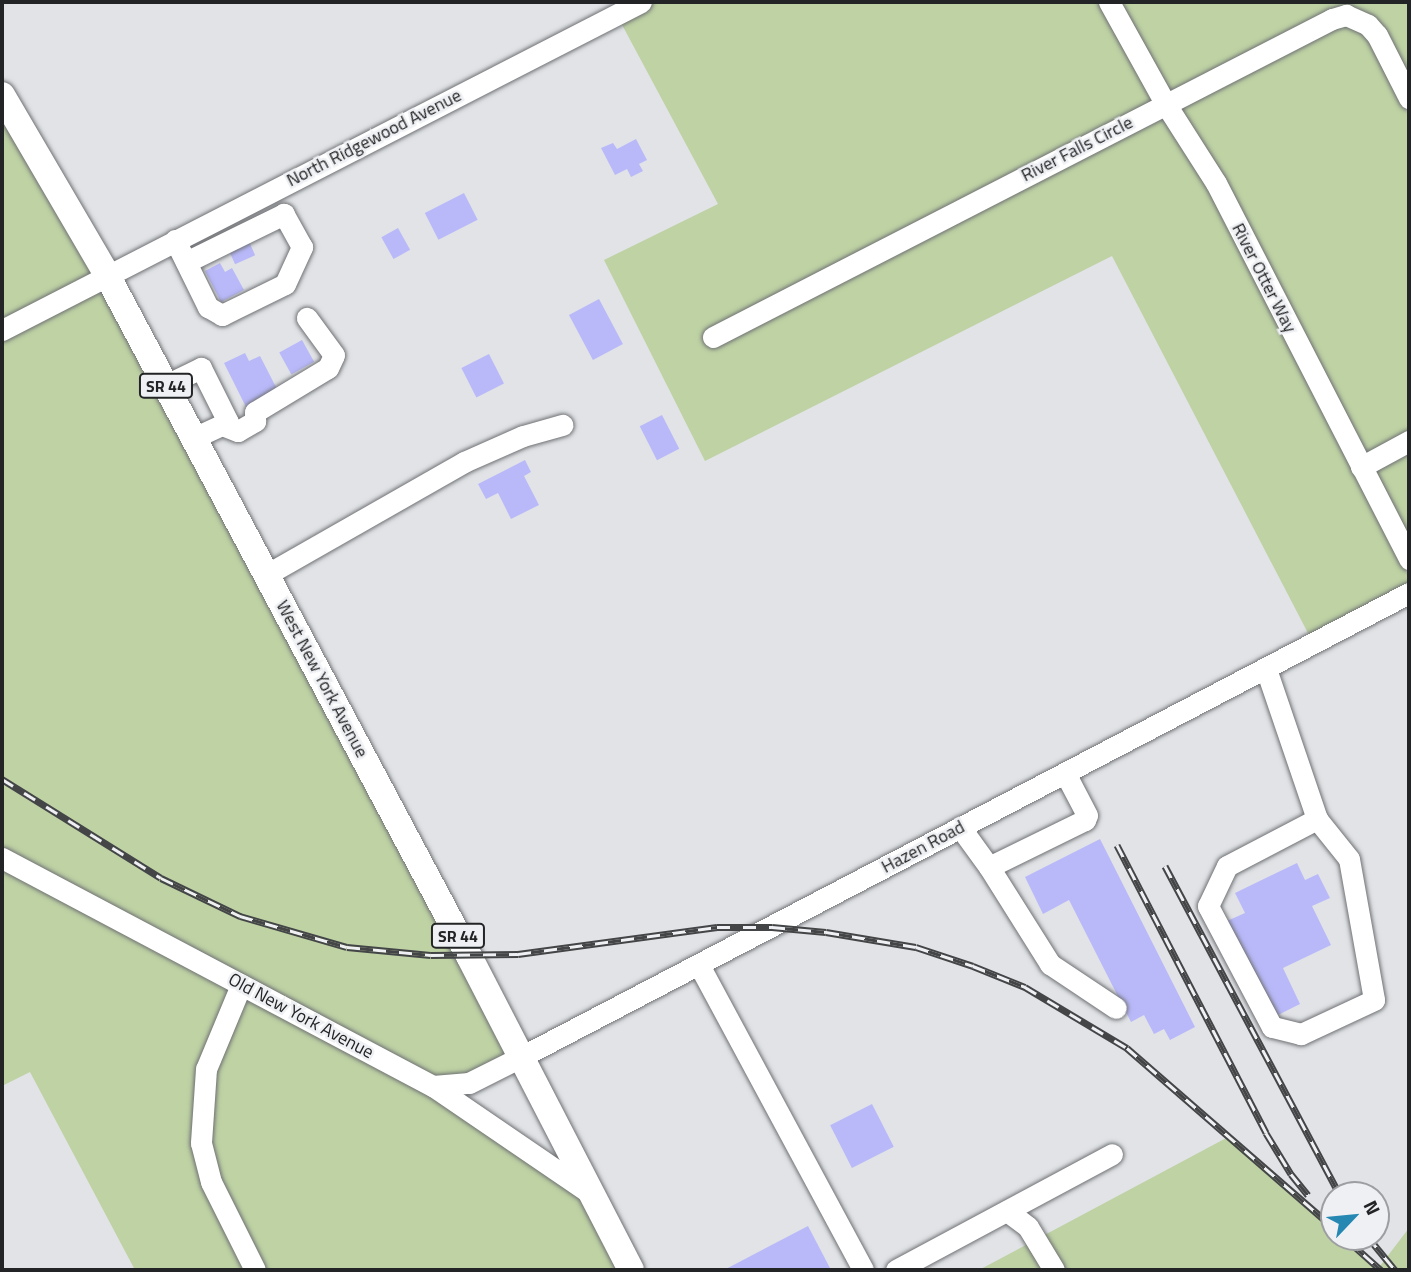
<!DOCTYPE html>
<style>
body{margin:0}
#map{position:relative;width:1411px;height:1272px;overflow:hidden;background:#e1e3e6;font-family:"Titillium Web",sans-serif}
div>[style]{position:absolute}
[style*='--x']{left:calc(var(--x)*1px);top:calc(var(--y)*1px);width:calc(var(--w)*1px);rotate:calc(var(--a)*1deg)}
.green>*{inset:0;background:#bed2a4}
.building>*{inset:0;background:#b9b9fa;transform-origin:0 0}
.roads{filter:drop-shadow(0 0 2px #6f7174) drop-shadow(0 0 2px #6f7174)}
.minor>*{height:21px;margin:-10.5px;padding:0 10.5px;transform-origin:10.5px;border-radius:10.5px;background:#fff}
.major>*{height:26px;margin:-13px;padding:0 13px;transform-origin:13px;border-radius:13px;background:#fff}
.rail>*{height:7px;margin-top:-3.5px;transform-origin:0;background:repeating-linear-gradient(90deg,#eef0f3 0 13px,#444547 0 26px);box-sizing:border-box;border-block:2px solid #444547}
span{translate:-50% -50%;white-space:nowrap;text-align:center;line-height:1.15;-webkit-text-stroke:5px #eef0f3;paint-order:stroke}
.shield-label span{padding:2px 5px;background:#eef0f3;border:2px solid;border-radius:5px;-webkit-text-stroke-width:0}
.shield-label{font-size:16px;color:#232425;font-weight:700}
.street-label{font-size:18px;color:#232425}
.frame{position:absolute;inset:0;border:4px solid #232425;pointer-events:none}
.north{position:absolute;left:1320px;top:1181px;width:70px;height:70px;box-sizing:border-box;background:#eef0f3;border:2px solid #9d9ea1;border-radius:50%;rotate:64deg;font-size:19px;font-weight:700;line-height:28px;text-align:center;color:#232425}
.north::after{content:'';display:block;margin:auto;width:24px;height:32px;background:#2588b2;clip-path:polygon(50% 0,100% 100%,50% 72%,0 100%)}
</style>
<div id="map">
<div class="green">
<div style="clip-path:polygon(657px 2px,1100px 2px,1154px 101px,703px 334px,709px 347px,1162px 114px,1208px 187px,1409px 577px,1409px 585px,1310px 637px,1112px 256px,705px 461px,604px 260px,718px 204px,620px 21px)"></div>
<div style="clip-path:polygon(1119px 2px,1409px 2px,1409px 79px,1363px 12px,1170px 93px)"></div>
<div style="clip-path:polygon(1354px 25px,1369px 39px,1409px 116px,1409px 433px,1365px 457px,1177px 106px,1335px 26px)"></div>
<div style="clip-path:polygon(2px 114px,96px 272px,2px 321px)"></div>
<div style="clip-path:polygon(103px 285px,508px 1055px,467px 1075px,436px 1078px,9px 853px,7px 848px,2px 849px,2px 338px)"></div>
<div style="clip-path:polygon(1409px 450px,1409px 540px,1372px 470px)"></div>
<div style="clip-path:polygon(2px 867px,429px 1093px,583px 1199px,621px 1270px,135px 1270px,30px 1072px,2px 1086px)"></div>
<div style="clip-path:polygon(1230px 1136px,1334px 1231px,1334px 1237px,1340px 1237px,1376px 1270px,979px 1270px)"></div>
<div style="clip-path:polygon(1409px 1228px,1409px 1270px,1377px 1270px)"></div>
</div>
<div class="building">
<div style="clip-path:polygon(636px 139px,647px 160px,639px 164px,643px 171px,631px 177px,627px 169px,615px 175px,601px 148px,613px 143px,617px 149px)"></div>
<div style="left:464px;top:193px;width:30px;height:44px;rotate:63deg"></div>
<div style="left:398px;top:228px;width:25px;height:19px;rotate:61deg"></div>
<div style="left:247px;top:237px;width:20px;height:22px;rotate:66deg"></div>
<div style="clip-path:polygon(220px 263px,225px 272px,232px 268px,244px 290px,221px 302px,205px 271px)"></div>
<div style="left:599px;top:299px;width:51px;height:34px;rotate:62deg"></div>
<div style="left:302px;top:340px;width:25px;height:26px;rotate:61deg"></div>
<div style="clip-path:polygon(245px 353px,249px 361px,260px 356px,278px 391px,246px 407px,224px 363px)"></div>
<div style="left:489px;top:354px;width:33px;height:31px;rotate:63deg"></div>
<div style="left:662px;top:415px;width:38px;height:25px;rotate:63deg"></div>
<div style="clip-path:polygon(525px 460px,531px 472px,524px 476px,539px 505px,511px 519px,498px 493px,486px 499px,478px 484px)"></div>
<div style="clip-path:polygon(1100px 839px,1195px 1027px,1170px 1040px,1164px 1029px,1154px 1034px,1144px 1015px,1131px 1022px,1069px 900px,1043px 914px,1025px 877px)"></div>
<div style="clip-path:polygon(1297px 863px,1305px 880px,1318px 874px,1330px 898px,1312px 906px,1331px 945px,1283px 968px,1300px 1004px,1274px 1017px,1227px 921px,1245px 913px,1235px 893px)"></div>
<div style="left:872px;top:1104px;width:48px;height:47px;rotate:63deg"></div>
<div style="clip-path:polygon(808px 1226px,831px 1270px,724px 1270px)"></div>
</div>
<div class="roads">
<div class="minor">
<div style="--x:1109;--y:2;--w:115;--a:61"></div>
<div style="--x:1165;--y:103;--w:95;--a:57.5"></div>
<div style="--x:1216;--y:183;--w:423;--a:62.8"></div>
<div style="--x:175;--y:240;--w:75;--a:63.8"></div>
<div style="--x:208;--y:307;--w:16;--a:30"></div>
<div style="--x:222;--y:315;--w:70;--a:-26.2"></div>
<div style="--x:285;--y:284;--w:41;--a:-65.3"></div>
<div style="--x:302;--y:247;--w:38;--a:-119"></div>
<div style="--x:284;--y:214;--w:109;--a:153.9"></div>
<div style="--x:2;--y:330;--w:718;--a:-27.17"></div>
<div style="--x:713;--y:337;--w:696;--a:-27.19"></div>
<div style="--x:1332;--y:19;--w:15;--a:-16"></div>
<div style="--x:1346;--y:15;--w:24;--a:24"></div>
<div style="--x:1368;--y:25;--w:13;--a:48"></div>
<div style="--x:1377;--y:35;--w:71;--a:63.1"></div>
<div style="--x:166;--y:385;--w:39;--a:-26"></div>
<div style="--x:201;--y:368;--w:60;--a:63.4"></div>
<div style="--x:228;--y:422;--w:38;--a:155"></div>
<div style="--x:222;--y:425;--w:17;--a:21"></div>
<div style="--x:238;--y:431;--w:20;--a:-30"></div>
<div style="--x:255;--y:421;--w:9;--a:-90"></div>
<div style="--x:255;--y:412;--w:85;--a:-31.1"></div>
<div style="--x:328;--y:368;--w:14;--a:-65"></div>
<div style="--x:334;--y:355;--w:46;--a:-126.1"></div>
<div style="--x:1361;--y:467;--w:55;--a:-28.4"></div>
<div style="--x:266;--y:575;--w:228;--a:-29.7"></div>
<div style="--x:464;--y:462;--w:64;--a:-23.8"></div>
<div style="--x:523;--y:436;--w:41;--a:-15.8"></div>
<div style="--x:1266;--y:669;--w:158;--a:71.2"></div>
<div style="--x:1317;--y:819;--w:51;--a:51.3"></div>
<div style="--x:1349;--y:859;--w:143;--a:79.9"></div>
<div style="--x:1374;--y:1000;--w:81;--a:155"></div>
<div style="--x:1301;--y:1034;--w:30;--a:-166"></div>
<div style="--x:1272;--y:1027;--w:137;--a:-117.9"></div>
<div style="--x:1208;--y:906;--w:44;--a:-64.6"></div>
<div style="--x:1227;--y:866;--w:102;--a:-27.6"></div>
<div style="--x:960;--y:827;--w:49;--a:54.1"></div>
<div style="--x:989;--y:867;--w:115;--a:57.8"></div>
<div style="--x:1050;--y:964;--w:79;--a:33.7"></div>
<div style="--x:2;--y:858;--w:488;--a:27.9"></div>
<div style="--x:433;--y:1086;--w:190;--a:34.3"></div>
<div style="--x:989;--y:867;--w:107;--a:-26.1"></div>
<div style="--x:1085;--y:820;--w:5;--a:-68"></div>
<div style="--x:1087;--y:815;--w:47;--a:-117.6"></div>
<div style="--x:699;--y:965;--w:346;--a:61.7"></div>
<div style="--x:241;--y:985;--w:91;--a:112.6"></div>
<div style="--x:206;--y:1069;--w:74;--a:93.9"></div>
<div style="--x:201;--y:1143;--w:40;--a:75.6"></div>
<div style="--x:211;--y:1182;--w:98;--a:63.4"></div>
<div style="--x:433;--y:1086;--w:36;--a:-5"></div>
<div style="--x:469;--y:1083;--w:56;--a:-26.6"></div>
<div style="--x:519;--y:1058;--w:1004;--a:-27.59"></div>
<div style="--x:1007;--y:1211;--w:26;--a:37"></div>
<div style="--x:1028;--y:1227;--w:50;--a:58.8"></div>
<div style="--x:896;--y:1270;--w:245;--a:-28.2"></div>
</div>
<div class="major">
<div style="--x:2;--y:95;--w:208;--a:59.7"></div>
<div style="--x:107;--y:275;--w:771;--a:62.01"></div>
<div style="--x:469;--y:956;--w:353;--a:62.7"></div>
</div>
</div>
<div class="rail">
<div style="--x:2;--y:779;--w:187;--a:31.9"></div>
<div style="--x:161;--y:878;--w:88;--a:25.7"></div>
<div style="--x:240;--y:916;--w:111;--a:16.2"></div>
<div style="--x:347;--y:947;--w:84;--a:5.4"></div>
<div style="--x:431;--y:955;--w:87;--a:-0.7"></div>
<div style="--x:518;--y:954;--w:201;--a:-7.7"></div>
<div style="--x:717;--y:927;--w:55;--a:0"></div>
<div style="--x:772;--y:927;--w:54;--a:5.3"></div>
<div style="--x:826;--y:932;--w:91;--a:9.5"></div>
<div style="--x:916;--y:947;--w:60;--a:18.4"></div>
<div style="--x:973;--y:966;--w:56;--a:22"></div>
<div style="--x:1025;--y:987;--w:119;--a:30.9"></div>
<div style="--x:1127;--y:1048;--w:274;--a:41"></div>
<div style="--x:1117;--y:845;--w:324;--a:62.6"></div>
<div style="--x:1266;--y:1133;--w:48;--a:58.6"></div>
<div style="--x:1291;--y:1174;--w:27;--a:51"></div>
<div style="--x:1165;--y:866;--w:373;--a:62"></div>
<div style="--x:1344;--y:1237;--w:50;--a:41.7"></div>
<div style="--x:1368;--y:1237;--w:43;--a:50.7"></div>
</div>
<div class="shield-label">
<span style="left:166px;top:386px">SR 44</span>
<span style="left:458px;top:936px">SR 44</span>
</div>
<div class="street-label">
<span style="left:374px;top:138px;rotate:-27deg">North Ridgewood Avenue</span>
<span style="left:1077px;top:149px;rotate:-27deg">River Falls Circle</span>
<span style="left:1264px;top:278px;rotate:63deg">River Otter Way</span>
<span style="left:322px;top:679px;rotate:62deg">West New York Avenue</span>
<span style="left:923px;top:847px;rotate:-28deg">Hazen Road</span>
<span style="left:301px;top:1016px;rotate:28deg">Old New York Avenue</span>
</div>
<div class="frame"></div>
<div class="north">N</div>
</div>
